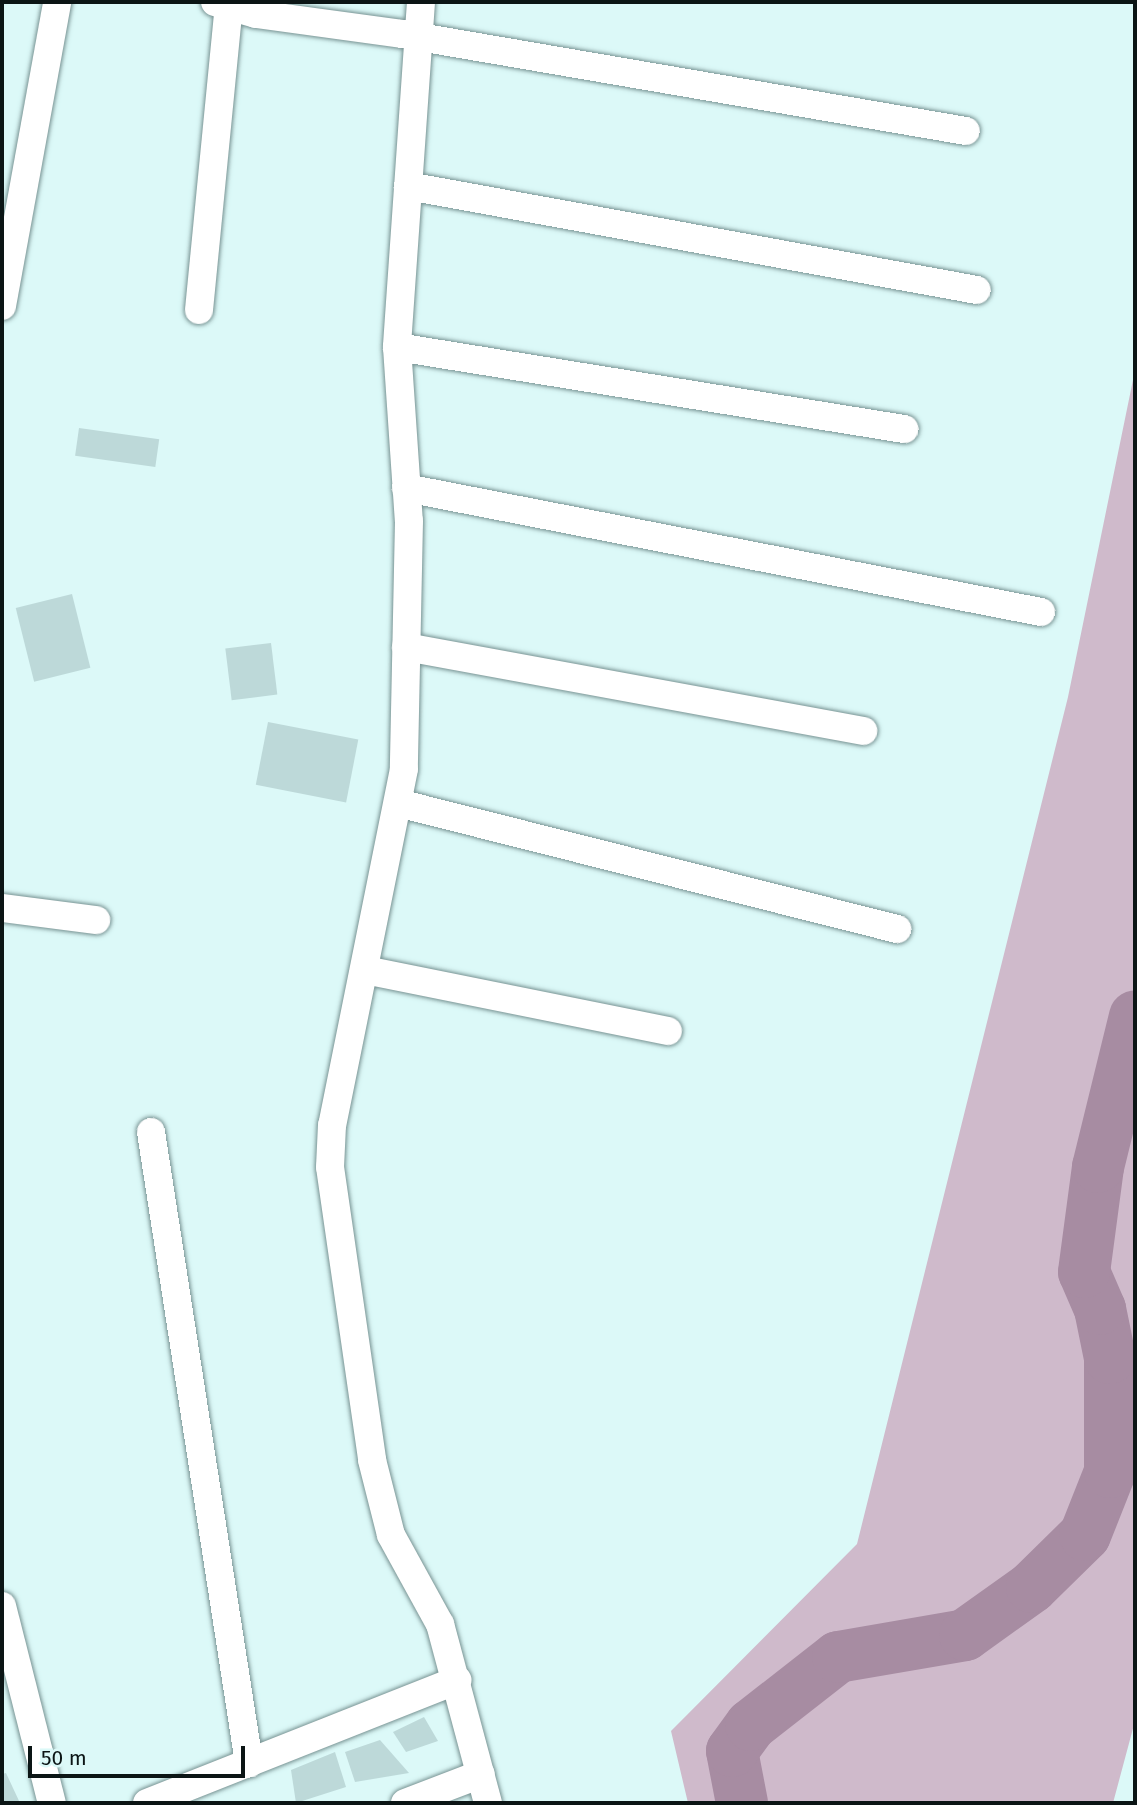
<!DOCTYPE html>
<style>
body{margin:0}
#map{position:relative;width:1137px;height:1805px;overflow:hidden;background:#dcf9f8;font-family:"Fira Sans",sans-serif}
div>[style]{position:absolute}
[style*='--x']{left:calc(var(--x)*1px);top:calc(var(--y)*1px);width:calc(var(--w)*1px);rotate:calc(var(--a)*1deg)}
.green>*{inset:0;background:#cfbacb}
.river>*{height:52px;margin:-26px;padding:0 26px;transform-origin:26px;border-radius:26px;background:#a78ca2}
.building>*{inset:0;background:#bdd9d9;transform-origin:0 0}
.roads{filter:drop-shadow(0 0 2px #789393) drop-shadow(0 0 2px #789393)}
.minor>*{height:28px;margin:-14px;padding:0 14px;transform-origin:14px;border-radius:14px;background:#fff}
span{translate:-50% -50%;white-space:nowrap;text-align:center;line-height:1.15;-webkit-text-stroke:7px #dcf9f8;paint-order:stroke}
.frame{position:absolute;inset:0;border:4px solid #0b1515;pointer-events:none}
.scale{position:absolute;left:28px;top:1746px;width:217px;height:32px;box-sizing:border-box;border:4px solid #0b1515;border-top:0;padding-left:9px;font-size:21px;line-height:24px;white-space:nowrap;color:#0b1515;-webkit-text-stroke:5px #dcf9f8;paint-order:stroke}
</style>
<div id="map">
<div class="green">
<div style="clip-path:polygon(1135px 370px,1135px 1721px,1113px 1803px,688px 1803px,671px 1731px,857px 1544px,1068px 697px)"></div>
</div>
<div class="river">
<div style="--x:742;--y:1803;--w:53;--a:-100.9"></div>
<div style="--x:732;--y:1751;--w:32;--a:-54"></div>
<div style="--x:751;--y:1725;--w:110;--a:-38"></div>
<div style="--x:838;--y:1657;--w:129;--a:-9.8"></div>
<div style="--x:965;--y:1635;--w:82;--a:-35.6"></div>
<div style="--x:1032;--y:1587;--w:74;--a:-44.5"></div>
<div style="--x:1085;--y:1535;--w:68;--a:-68.4"></div>
<div style="--x:1110;--y:1472;--w:114;--a:-90"></div>
<div style="--x:1110;--y:1358;--w:50;--a:-101.5"></div>
<div style="--x:1100;--y:1309;--w:40;--a:-113.4"></div>
<div style="--x:1084;--y:1272;--w:106;--a:-82.4"></div>
<div style="--x:1098;--y:1167;--w:155;--a:-76.2"></div>
</div>
<div class="building">
<div style="left:79px;top:428px;width:81px;height:28px;rotate:8deg"></div>
<div style="left:72px;top:594px;width:76px;height:58px;rotate:76deg"></div>
<div style="left:271px;top:643px;width:52px;height:46px;rotate:83deg"></div>
<div style="left:268px;top:722px;width:92px;height:64px;rotate:11deg"></div>
<div style="clip-path:polygon(424px 1717px,438px 1741px,406px 1752px,393px 1732px)"></div>
<div style="clip-path:polygon(380px 1740px,409px 1773px,355px 1782px,345px 1752px)"></div>
<div style="clip-path:polygon(335px 1752px,346px 1787px,296px 1803px,291px 1770px)"></div>
<div style="clip-path:polygon(6px 1773px,20px 1803px,2px 1803px,2px 1774px)"></div>
</div>
<div class="roads">
<div class="minor">
<div style="--x:215;--y:2;--w:43;--a:16.3"></div>
<div style="--x:256;--y:14;--w:147;--a:7.8"></div>
<div style="--x:402;--y:34;--w:572;--a:9.76"></div>
<div style="--x:421;--y:2;--w:346;--a:94"></div>
<div style="--x:397;--y:347;--w:174;--a:86.1"></div>
<div style="--x:409;--y:521;--w:248;--a:91.2"></div>
<div style="--x:404;--y:769;--w:363;--a:101.4"></div>
<div style="--x:332;--y:1125;--w:42;--a:92.7"></div>
<div style="--x:330;--y:1167;--w:296;--a:81.8"></div>
<div style="--x:372;--y:1460;--w:77;--a:75.8"></div>
<div style="--x:391;--y:1535;--w:102;--a:61.2"></div>
<div style="--x:440;--y:1624;--w:185;--a:75"></div>
<div style="--x:408;--y:186;--w:578;--a:10.36"></div>
<div style="--x:2;--y:306;--w:309;--a:-79.7"></div>
<div style="--x:199;--y:310;--w:309;--a:-84.4"></div>
<div style="--x:397;--y:347;--w:514;--a:9.19"></div>
<div style="--x:406;--y:488;--w:647;--a:11.05"></div>
<div style="--x:406;--y:647;--w:465;--a:10.4"></div>
<div style="--x:398;--y:803;--w:515;--a:14.17"></div>
<div style="--x:2;--y:908;--w:95;--a:7.3"></div>
<div style="--x:365;--y:970;--w:309;--a:11.4"></div>
<div style="--x:151;--y:1132;--w:639;--a:81.17"></div>
<div style="--x:2;--y:1606;--w:203;--a:75.8"></div>
<div style="--x:147;--y:1803;--w:334;--a:-21.6"></div>
<div style="--x:405;--y:1803;--w:81;--a:-20.9"></div>
</div>
</div>
<div class="frame"></div>
<div class="scale">50 m</div>
</div>
